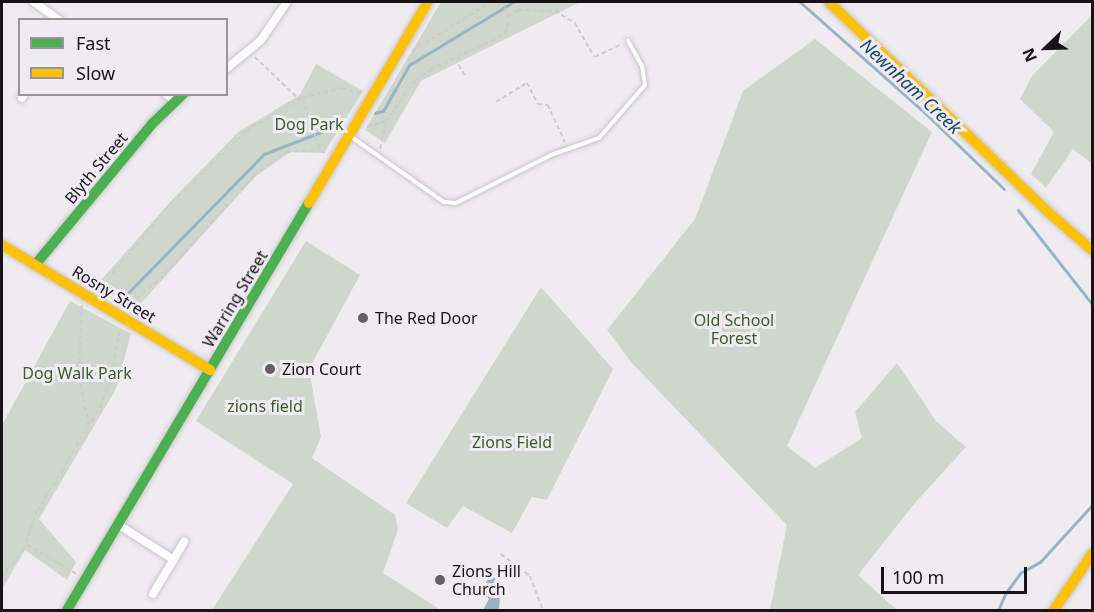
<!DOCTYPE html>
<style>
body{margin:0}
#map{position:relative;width:1094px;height:612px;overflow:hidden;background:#efecf0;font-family:"Noto Sans",sans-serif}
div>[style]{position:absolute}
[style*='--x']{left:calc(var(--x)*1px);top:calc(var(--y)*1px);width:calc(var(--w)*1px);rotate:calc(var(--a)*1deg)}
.green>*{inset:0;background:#cfd7cc}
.water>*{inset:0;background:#98b3c6}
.stream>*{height:3px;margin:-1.5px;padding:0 1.5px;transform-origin:1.5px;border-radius:1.5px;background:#98b3c6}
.path>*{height:1.5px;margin-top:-0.75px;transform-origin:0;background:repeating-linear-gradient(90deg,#cdcbcd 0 4.5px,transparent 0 7.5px)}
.roads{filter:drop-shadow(0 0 2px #c8c6c9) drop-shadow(0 0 2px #c8c6c9)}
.lane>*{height:4px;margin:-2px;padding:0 2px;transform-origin:2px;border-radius:2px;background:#fdfcfd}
.street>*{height:8px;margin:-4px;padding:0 4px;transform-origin:4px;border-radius:4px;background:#fdfcfd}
.fast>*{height:10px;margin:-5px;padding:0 5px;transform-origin:5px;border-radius:5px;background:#4caf50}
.slow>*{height:10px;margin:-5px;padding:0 5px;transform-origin:5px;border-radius:5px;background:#ffc107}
.dots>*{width:16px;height:16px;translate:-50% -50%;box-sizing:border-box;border:3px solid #f0eaf2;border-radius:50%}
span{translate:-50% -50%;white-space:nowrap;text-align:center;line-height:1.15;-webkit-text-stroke:6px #f0eaf2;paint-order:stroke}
.park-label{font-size:16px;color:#3b5d29}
.street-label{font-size:16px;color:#161416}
.poi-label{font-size:16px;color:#161416}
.left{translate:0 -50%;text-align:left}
.water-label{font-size:18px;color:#144a64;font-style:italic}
.frame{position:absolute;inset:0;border:3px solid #161416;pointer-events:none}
.legend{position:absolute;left:18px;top:18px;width:210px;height:78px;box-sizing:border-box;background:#f0eaf2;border:2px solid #99949a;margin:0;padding:8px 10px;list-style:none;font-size:18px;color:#161416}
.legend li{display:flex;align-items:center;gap:12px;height:30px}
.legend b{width:30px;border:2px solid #99949a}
.north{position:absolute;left:1016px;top:18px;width:60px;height:60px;-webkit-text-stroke:4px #f0eaf2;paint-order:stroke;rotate:247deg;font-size:16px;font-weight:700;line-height:24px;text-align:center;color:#161416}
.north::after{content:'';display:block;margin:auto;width:21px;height:27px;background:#161416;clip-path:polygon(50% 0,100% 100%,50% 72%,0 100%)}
.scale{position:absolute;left:881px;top:567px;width:146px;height:27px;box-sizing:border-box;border:3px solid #161416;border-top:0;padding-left:8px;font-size:18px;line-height:21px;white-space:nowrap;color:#161416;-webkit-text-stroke:4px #f0eaf2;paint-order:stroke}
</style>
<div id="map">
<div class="green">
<div style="clip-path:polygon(441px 2px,580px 2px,421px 81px,385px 143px,365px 130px)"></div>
<div style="clip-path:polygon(1092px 15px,1092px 164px,1073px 149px,1046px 188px,1031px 174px,1054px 132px,1020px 99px,1032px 76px)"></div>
<div style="clip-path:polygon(815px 39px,932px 132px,787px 446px,815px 468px,862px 438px,855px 412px,897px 363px,936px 421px,966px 447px,914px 504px,858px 575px,897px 610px,770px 610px,787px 525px,631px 362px,607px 330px,695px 219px,743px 91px)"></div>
<div style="clip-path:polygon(316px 64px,363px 91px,324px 153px,290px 152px,255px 177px,134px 311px,94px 288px,171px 201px,238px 132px,300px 95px)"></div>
<div style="clip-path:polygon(306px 241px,360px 275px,309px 369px,321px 437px,312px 458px,395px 515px,398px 529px,383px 573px,441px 610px,212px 610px,293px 484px,196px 421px)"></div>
<div style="clip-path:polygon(541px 287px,613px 369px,547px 500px,532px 497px,512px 533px,463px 506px,447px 528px,406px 503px)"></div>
<div style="clip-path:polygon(70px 301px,131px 334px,116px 389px,39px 519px,76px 562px,67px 580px,25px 550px,2px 589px,2px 425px)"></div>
</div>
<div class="water">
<div style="clip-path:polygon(490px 575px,501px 582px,499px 610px,483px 610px,489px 599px,481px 592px)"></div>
</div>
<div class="stream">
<div style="--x:800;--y:2;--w:166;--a:41.6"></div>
<div style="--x:924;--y:112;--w:111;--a:43.9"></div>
<div style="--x:375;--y:113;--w:8;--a:-14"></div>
<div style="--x:383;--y:111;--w:53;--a:-60.5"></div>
<div style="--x:409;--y:65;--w:122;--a:-31.2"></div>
<div style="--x:1018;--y:210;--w:120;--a:51.8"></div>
<div style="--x:120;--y:301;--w:206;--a:-45.6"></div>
<div style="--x:264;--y:154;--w:77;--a:-21.3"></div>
<div style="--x:998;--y:610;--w:17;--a:-66"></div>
<div style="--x:1005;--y:594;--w:26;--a:-54"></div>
<div style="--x:1020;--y:573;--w:23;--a:-29"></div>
<div style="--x:1040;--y:562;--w:77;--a:-47.6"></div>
</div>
<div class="path">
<div style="--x:508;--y:16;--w:12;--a:-31"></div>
<div style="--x:518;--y:10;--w:37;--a:2"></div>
<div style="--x:555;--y:11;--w:23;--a:31"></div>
<div style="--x:575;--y:23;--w:39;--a:60"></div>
<div style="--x:595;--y:57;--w:30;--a:-26"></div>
<div style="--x:412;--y:51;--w:93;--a:-31.8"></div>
<div style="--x:255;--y:57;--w:61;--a:43.7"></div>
<div style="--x:458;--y:57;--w:8;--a:83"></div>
<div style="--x:459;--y:65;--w:13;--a:61"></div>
<div style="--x:303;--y:99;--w:40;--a:72"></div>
<div style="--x:315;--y:137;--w:14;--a:65"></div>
<div style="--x:321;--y:150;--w:6;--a:39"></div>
<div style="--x:496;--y:102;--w:36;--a:-32"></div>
<div style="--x:527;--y:83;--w:24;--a:62"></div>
<div style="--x:538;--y:104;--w:10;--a:6"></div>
<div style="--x:548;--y:105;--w:41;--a:65.3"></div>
<div style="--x:367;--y:127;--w:19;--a:-18"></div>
<div style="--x:380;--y:149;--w:29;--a:-78"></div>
<div style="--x:386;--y:121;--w:49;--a:-54.1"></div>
<div style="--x:415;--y:81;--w:19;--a:-36"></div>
<div style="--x:430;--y:70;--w:83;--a:-25.6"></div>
<div style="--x:505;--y:34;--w:16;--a:-75"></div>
<div style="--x:509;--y:19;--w:18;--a:-112"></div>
<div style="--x:98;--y:291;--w:116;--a:-50.3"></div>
<div style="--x:172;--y:202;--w:103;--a:-43.8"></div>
<div style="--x:246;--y:131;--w:65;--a:-30.5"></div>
<div style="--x:302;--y:98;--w:41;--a:-14"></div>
<div style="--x:342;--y:88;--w:21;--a:17"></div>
<div style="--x:82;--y:305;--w:72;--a:92.4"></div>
<div style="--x:79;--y:377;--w:49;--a:78.2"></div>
<div style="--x:129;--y:309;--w:5;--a:-68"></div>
<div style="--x:131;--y:304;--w:45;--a:-41.4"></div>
<div style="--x:165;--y:274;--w:133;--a:-48"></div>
<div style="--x:254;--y:175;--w:39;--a:-36"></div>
<div style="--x:286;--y:152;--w:35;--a:-3"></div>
<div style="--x:27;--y:545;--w:58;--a:30.1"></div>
<div style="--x:501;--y:554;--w:36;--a:37"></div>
<div style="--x:530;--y:576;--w:36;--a:69"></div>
<div style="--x:2;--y:576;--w:33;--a:-51"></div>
<div style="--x:23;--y:550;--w:41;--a:-70.3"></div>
<div style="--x:37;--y:511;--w:122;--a:-58.8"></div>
<div style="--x:100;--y:407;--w:29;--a:-70"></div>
<div style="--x:110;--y:380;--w:52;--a:-78.9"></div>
</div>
<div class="roads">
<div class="lane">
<div style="--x:350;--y:136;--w:115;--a:35.1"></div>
<div style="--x:444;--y:202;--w:12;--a:5"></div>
<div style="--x:456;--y:203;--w:106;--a:-26.8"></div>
<div style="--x:551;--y:155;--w:51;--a:-19.5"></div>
<div style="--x:599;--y:138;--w:70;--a:-49"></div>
<div style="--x:645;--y:85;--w:19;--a:-99"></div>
<div style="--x:642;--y:66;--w:29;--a:-119"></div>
</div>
<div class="street">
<div style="--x:34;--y:2;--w:31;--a:36"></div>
<div style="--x:226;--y:69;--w:45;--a:-39.6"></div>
<div style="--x:261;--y:40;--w:46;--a:-55.6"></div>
<div style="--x:166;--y:94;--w:10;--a:37"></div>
<div style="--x:22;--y:98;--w:4;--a:-63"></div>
<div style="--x:119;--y:525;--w:65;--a:32.5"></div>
<div style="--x:153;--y:594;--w:61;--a:-59.2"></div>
</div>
<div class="fast">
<div style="--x:35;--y:265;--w:185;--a:-50.3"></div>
<div style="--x:153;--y:123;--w:42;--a:-44"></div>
<div style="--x:67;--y:610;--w:474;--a:-59.3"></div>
</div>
<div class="slow">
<div style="--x:829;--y:2;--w:303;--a:43.8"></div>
<div style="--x:1048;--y:212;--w:58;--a:40.8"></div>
<div style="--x:309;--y:203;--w:234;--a:-59.4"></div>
<div style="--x:2;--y:245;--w:243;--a:31"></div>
<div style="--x:1054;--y:610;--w:68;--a:-55.8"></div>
</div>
</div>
<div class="dots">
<div style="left:363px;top:318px;background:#626062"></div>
<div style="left:270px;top:369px;background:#626062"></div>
<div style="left:440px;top:580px;background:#626062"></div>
</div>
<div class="park-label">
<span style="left:309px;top:124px">Dog Park</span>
<span style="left:734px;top:329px">Old School<br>Forest</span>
<span style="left:77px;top:373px">Dog Walk Park</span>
<span style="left:265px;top:406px">zions field</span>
<span style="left:512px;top:442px">Zions Field</span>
</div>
<div class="street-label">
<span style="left:96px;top:168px;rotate:-50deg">Blyth Street</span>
<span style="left:114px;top:294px;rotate:31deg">Rosny Street</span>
<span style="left:235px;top:299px;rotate:-59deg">Warring Street</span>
</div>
<div class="poi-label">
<span class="left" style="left:375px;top:318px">The Red Door</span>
<span class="left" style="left:282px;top:369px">Zion Court</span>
<span class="left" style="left:452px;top:580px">Zions Hill<br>Church</span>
</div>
<div class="water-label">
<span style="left:911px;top:86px;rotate:43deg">Newnham Creek</span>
</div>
<div class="frame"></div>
<ul class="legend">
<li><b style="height:8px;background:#4caf50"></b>Fast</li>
<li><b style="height:8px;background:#ffc107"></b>Slow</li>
</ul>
<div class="north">N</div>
<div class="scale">100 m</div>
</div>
